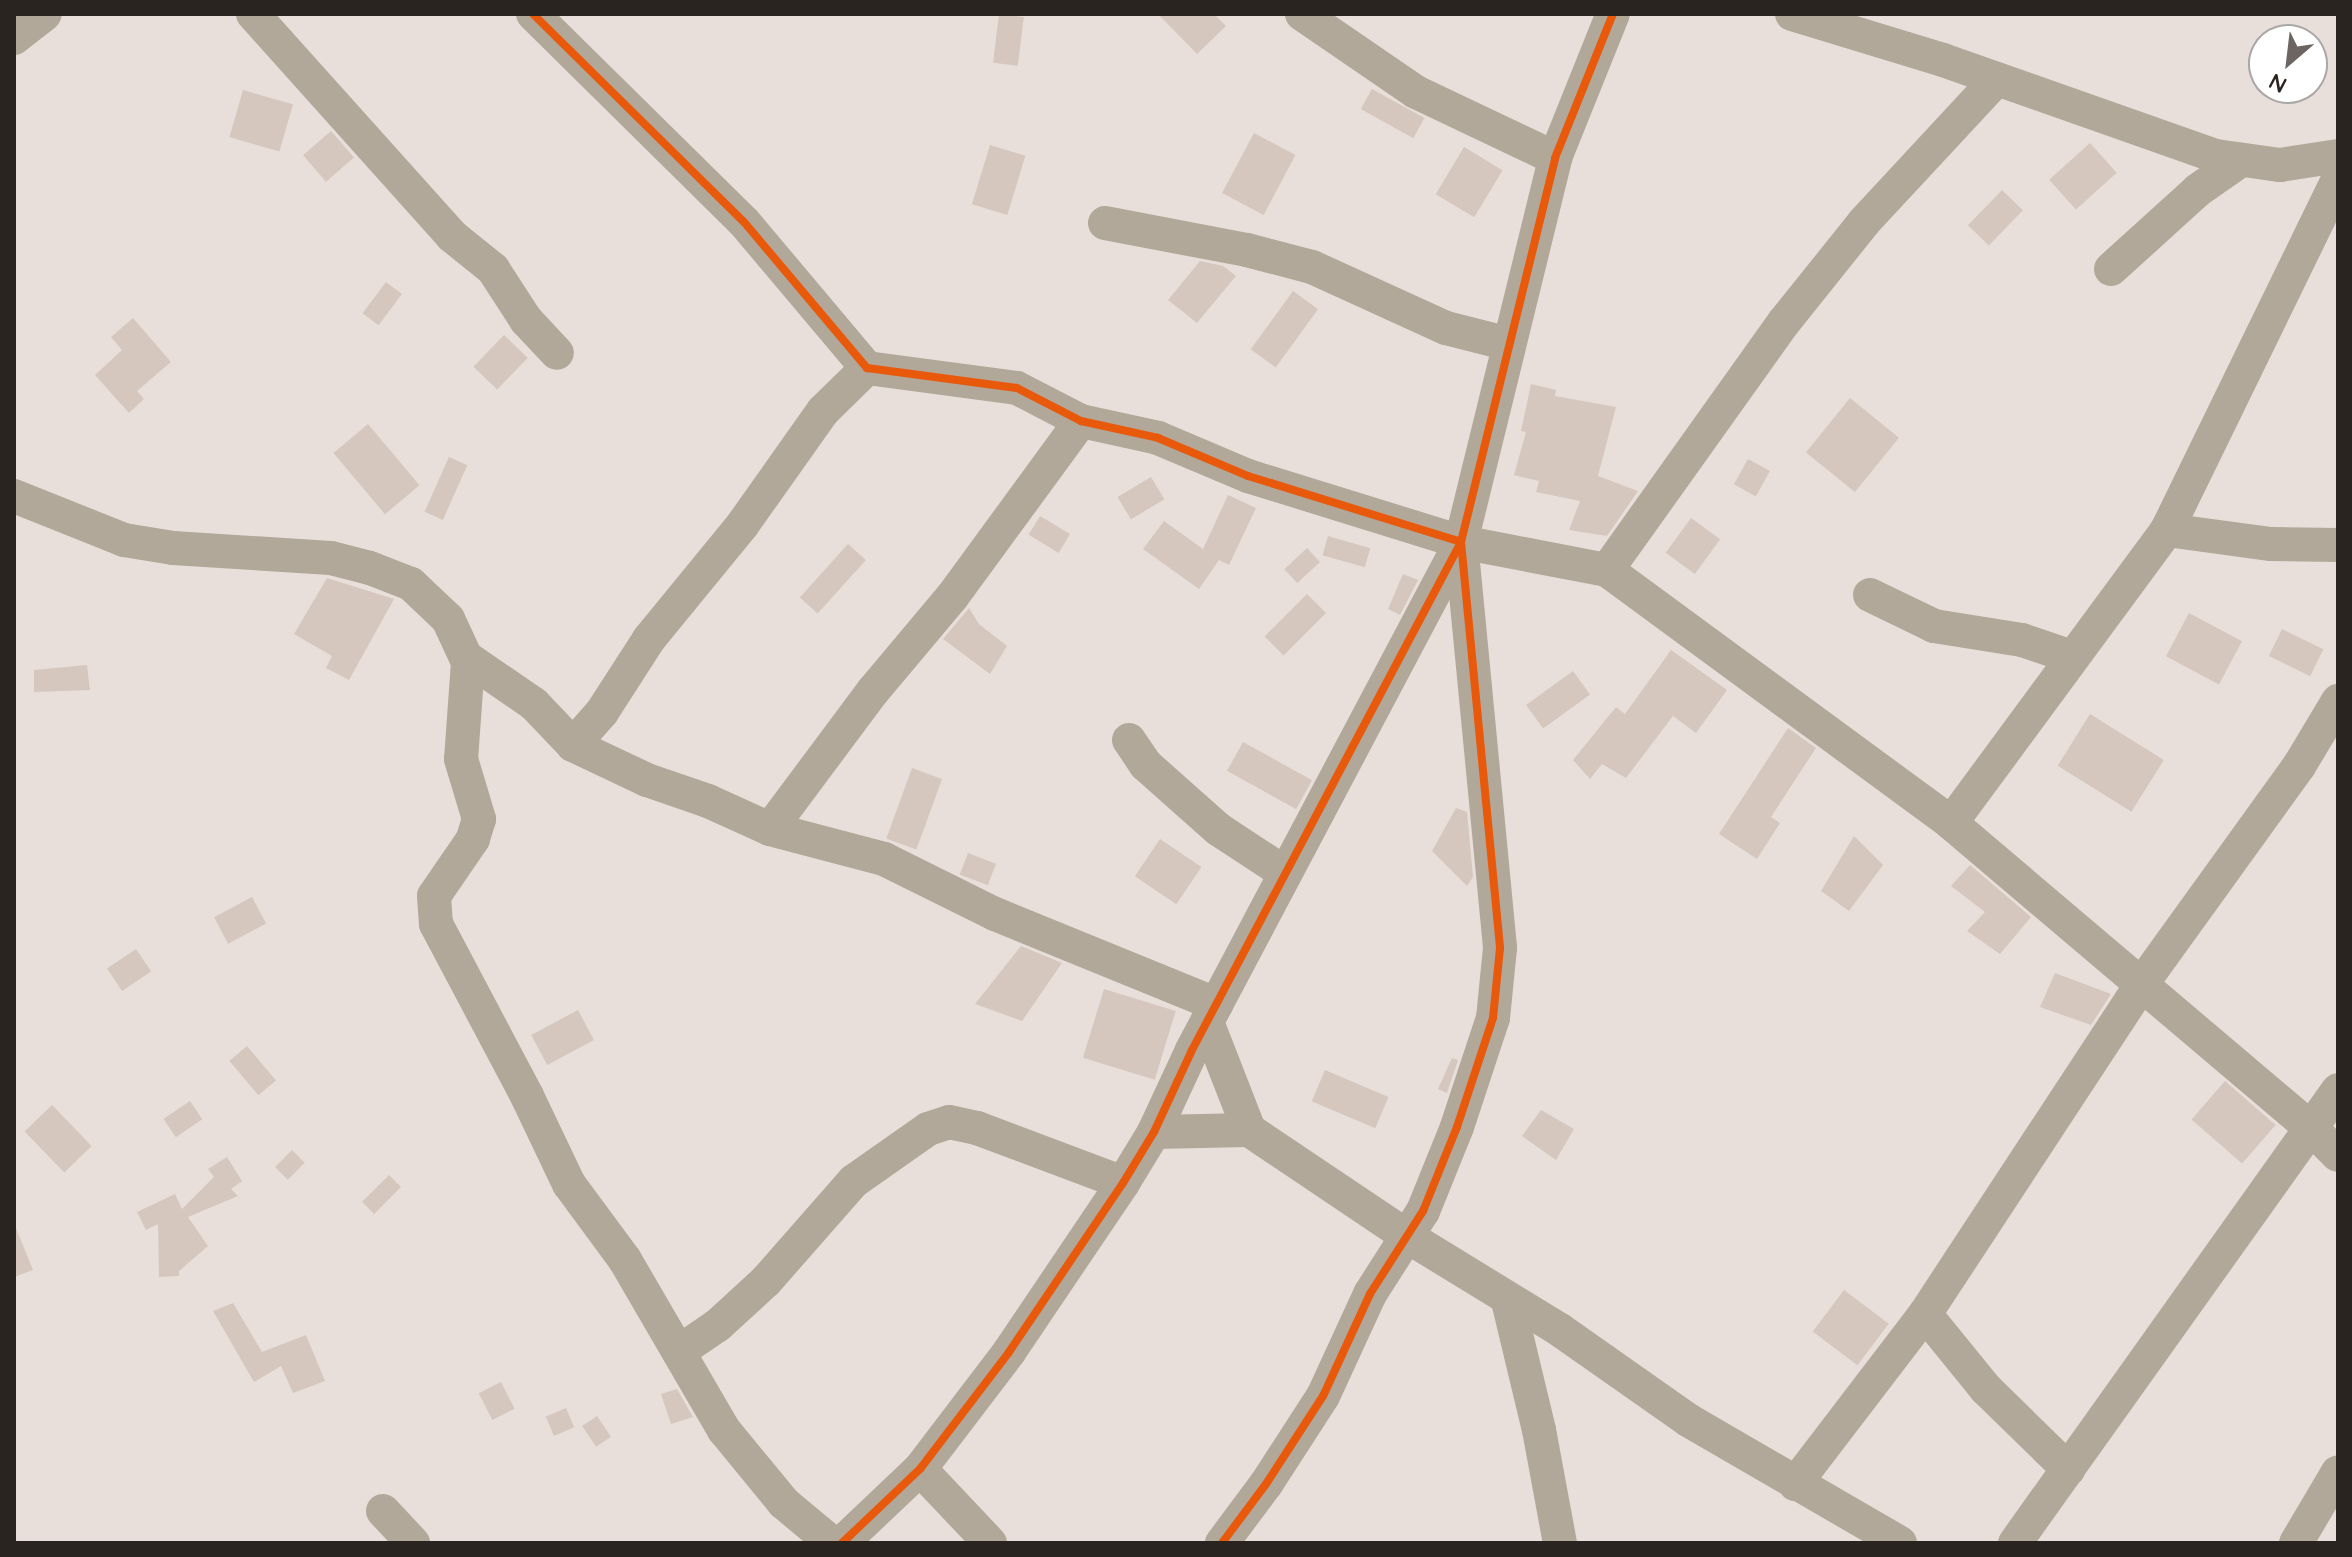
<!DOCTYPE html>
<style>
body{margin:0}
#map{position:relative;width:2352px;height:1557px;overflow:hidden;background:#e8dfda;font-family:Quicksand,sans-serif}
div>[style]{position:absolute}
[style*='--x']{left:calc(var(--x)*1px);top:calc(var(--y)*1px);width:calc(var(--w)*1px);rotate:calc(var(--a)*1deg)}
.building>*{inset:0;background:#d5c7be;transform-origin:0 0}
.minor>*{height:34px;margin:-17px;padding:0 17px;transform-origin:17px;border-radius:17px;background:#b1a899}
.cycleway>*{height:8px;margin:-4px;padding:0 4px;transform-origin:4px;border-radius:4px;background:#e8590c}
span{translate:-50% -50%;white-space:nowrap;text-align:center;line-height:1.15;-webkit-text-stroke:6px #fff;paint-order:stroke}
.frame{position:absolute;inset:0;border:16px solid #2a2420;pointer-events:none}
.north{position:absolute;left:2248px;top:24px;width:80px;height:80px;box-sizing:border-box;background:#fff;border:2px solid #aaa7a6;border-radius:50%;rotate:208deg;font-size:22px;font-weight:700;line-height:32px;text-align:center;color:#2a2420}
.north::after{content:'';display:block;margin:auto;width:28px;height:36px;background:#6c6561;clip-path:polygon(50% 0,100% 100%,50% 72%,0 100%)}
</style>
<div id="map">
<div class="building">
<div style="left:999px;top:14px;width:25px;height:49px;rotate:7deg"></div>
<div style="clip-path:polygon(1158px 14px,1214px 14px,1226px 26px,1197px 54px)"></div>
<div style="left:1372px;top:89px;width:60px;height:23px;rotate:29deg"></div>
<div style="left:243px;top:90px;width:52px;height:49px;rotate:16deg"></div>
<div style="left:331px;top:131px;width:35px;height:37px;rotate:49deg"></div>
<div style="left:1254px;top:133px;width:47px;height:68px;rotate:28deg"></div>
<div style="left:2090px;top:143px;width:40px;height:55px;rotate:48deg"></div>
<div style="left:990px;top:145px;width:37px;height:62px;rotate:17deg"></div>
<div style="left:1464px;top:147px;width:45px;height:55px;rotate:31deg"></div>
<div style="left:2002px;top:190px;width:29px;height:49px;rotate:44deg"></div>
<div style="clip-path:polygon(1200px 261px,1223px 266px,1236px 276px,1197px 323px,1168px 300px)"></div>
<div style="left:386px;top:282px;width:20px;height:39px;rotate:37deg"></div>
<div style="left:1293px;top:291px;width:31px;height:72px;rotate:36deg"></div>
<div style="clip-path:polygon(133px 318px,171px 362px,137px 391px,144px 399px,129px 413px,95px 375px,122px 350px,111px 337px)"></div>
<div style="left:504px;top:335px;width:33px;height:44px;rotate:44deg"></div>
<div style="clip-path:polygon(1531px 384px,1556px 390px,1555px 396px,1616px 407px,1598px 476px,1638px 491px,1607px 536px,1569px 530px,1580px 501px,1536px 492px,1539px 481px,1514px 475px,1526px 432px,1521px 431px)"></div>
<div style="left:1850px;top:398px;width:63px;height:70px;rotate:39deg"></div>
<div style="left:368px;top:424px;width:80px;height:45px;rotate:50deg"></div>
<div style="left:449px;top:457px;width:20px;height:60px;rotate:24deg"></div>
<div style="left:1748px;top:459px;width:25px;height:29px;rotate:29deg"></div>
<div style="left:1151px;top:477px;width:26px;height:39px;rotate:59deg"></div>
<div style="clip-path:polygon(1228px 495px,1256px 508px,1229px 565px,1219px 560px,1199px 589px,1143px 549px,1164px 521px,1203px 549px)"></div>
<div style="left:1040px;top:516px;width:35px;height:22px;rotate:31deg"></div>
<div style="left:1691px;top:518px;width:36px;height:43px;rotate:36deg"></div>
<div style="left:1328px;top:536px;width:44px;height:20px;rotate:16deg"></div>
<div style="left:848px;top:544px;width:24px;height:72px;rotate:42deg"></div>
<div style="left:1307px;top:548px;width:19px;height:31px;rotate:47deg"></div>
<div style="clip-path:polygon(1403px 574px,1418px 580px,1400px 615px,1388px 609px)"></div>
<div style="clip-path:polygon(327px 578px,394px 599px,349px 680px,326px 668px,332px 656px,294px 634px)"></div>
<div style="left:1307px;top:594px;width:27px;height:60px;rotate:45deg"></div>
<div style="clip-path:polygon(969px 608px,979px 624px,1007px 646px,990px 674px,943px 639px)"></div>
<div style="left:2189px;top:613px;width:60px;height:49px;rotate:28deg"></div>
<div style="left:2282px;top:629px;width:46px;height:30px;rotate:26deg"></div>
<div style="clip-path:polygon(1671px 650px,1727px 690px,1696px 733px,1673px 716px,1626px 778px,1602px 764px,1590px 779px,1573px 760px,1616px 707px,1625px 714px)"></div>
<div style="clip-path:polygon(87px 665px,90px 690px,34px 692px,34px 670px)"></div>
<div style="left:1573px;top:671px;width:29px;height:58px;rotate:54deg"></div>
<div style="left:2090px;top:714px;width:87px;height:61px;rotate:32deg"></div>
<div style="clip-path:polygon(1788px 728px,1816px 748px,1771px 817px,1780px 823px,1757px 859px,1719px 834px)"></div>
<div style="left:1243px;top:742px;width:79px;height:33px;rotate:29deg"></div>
<div style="left:912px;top:768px;width:32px;height:75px;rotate:20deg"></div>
<div style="clip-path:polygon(1456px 808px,1467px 812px,1473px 877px,1467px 886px,1432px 851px)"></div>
<div style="clip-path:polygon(1854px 836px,1883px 865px,1849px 911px,1821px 891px)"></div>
<div style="left:1160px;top:839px;width:50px;height:45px;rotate:34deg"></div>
<div style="left:968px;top:853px;width:30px;height:23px;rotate:21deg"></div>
<div style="clip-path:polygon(1970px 865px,2031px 917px,2000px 954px,1967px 931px,1985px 912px,1951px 886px)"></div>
<div style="left:252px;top:897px;width:30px;height:43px;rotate:62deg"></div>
<div style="clip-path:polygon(1021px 946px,1062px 963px,1022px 1021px,975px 1004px)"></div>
<div style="left:136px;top:949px;width:27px;height:35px;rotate:56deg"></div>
<div style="clip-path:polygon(2055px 973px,2111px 994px,2091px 1025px,2040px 1007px)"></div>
<div style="left:1104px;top:989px;width:75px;height:72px;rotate:17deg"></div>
<div style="left:578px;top:1010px;width:34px;height:53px;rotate:62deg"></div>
<div style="left:247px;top:1046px;width:45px;height:23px;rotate:50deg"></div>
<div style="clip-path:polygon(1452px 1058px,1458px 1060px,1447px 1093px,1438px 1089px)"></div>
<div style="left:1325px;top:1070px;width:69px;height:34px;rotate:23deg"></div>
<div style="left:2225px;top:1081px;width:67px;height:51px;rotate:41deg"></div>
<div style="left:190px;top:1101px;width:22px;height:32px;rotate:56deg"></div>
<div style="left:52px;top:1105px;width:57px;height:38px;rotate:46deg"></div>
<div style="clip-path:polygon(1541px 1110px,1574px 1129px,1556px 1160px,1522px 1136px)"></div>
<div style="left:292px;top:1150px;width:18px;height:24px;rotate:45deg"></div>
<div style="clip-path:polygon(227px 1157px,242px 1181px,231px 1189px,238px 1196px,188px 1217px,208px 1246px,179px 1271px,179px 1276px,159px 1277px,158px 1224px,146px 1230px,137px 1212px,175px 1194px,182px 1209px,214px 1177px,208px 1169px)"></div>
<div style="left:389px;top:1175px;width:17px;height:38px;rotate:45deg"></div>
<div style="clip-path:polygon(14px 1223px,33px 1270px,14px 1277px)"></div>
<div style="left:1844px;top:1290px;width:56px;height:52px;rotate:37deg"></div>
<div style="clip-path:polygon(233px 1303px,262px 1352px,306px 1335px,325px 1381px,293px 1393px,281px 1366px,254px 1382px,213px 1311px)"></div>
<div style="left:501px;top:1382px;width:30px;height:25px;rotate:63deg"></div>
<div style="clip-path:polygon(677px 1389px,693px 1417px,671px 1424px,661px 1394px)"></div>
<div style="left:566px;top:1408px;width:21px;height:22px;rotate:67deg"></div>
<div style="left:597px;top:1416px;width:25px;height:18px;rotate:56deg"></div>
</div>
<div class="minor">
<div style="--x:253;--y:14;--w:298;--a:48.1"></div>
<div style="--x:452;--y:236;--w:53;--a:38.8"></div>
<div style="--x:493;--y:269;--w:61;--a:57.1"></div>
<div style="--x:526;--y:320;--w:45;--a:46.8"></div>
<div style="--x:533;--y:14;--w:296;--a:44.6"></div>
<div style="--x:744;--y:222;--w:191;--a:49.9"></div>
<div style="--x:867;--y:368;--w:151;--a:7.6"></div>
<div style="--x:1017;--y:388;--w:72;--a:27.3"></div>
<div style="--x:1081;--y:421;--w:79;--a:12.4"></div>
<div style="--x:1158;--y:438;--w:98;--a:22.9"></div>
<div style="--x:1248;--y:476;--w:223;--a:17.2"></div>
<div style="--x:1461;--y:542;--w:408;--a:84.5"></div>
<div style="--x:1500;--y:948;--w:70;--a:95.7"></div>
<div style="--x:1493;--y:1018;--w:115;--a:108.3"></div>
<div style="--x:1457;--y:1127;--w:91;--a:112"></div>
<div style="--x:1423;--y:1211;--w:98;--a:122.6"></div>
<div style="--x:1370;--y:1294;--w:112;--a:114.7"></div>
<div style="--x:1323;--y:1396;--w:105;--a:122.9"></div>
<div style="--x:1266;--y:1484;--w:74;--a:126.7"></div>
<div style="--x:1302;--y:14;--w:138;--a:34.4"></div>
<div style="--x:1416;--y:92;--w:154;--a:25.4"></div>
<div style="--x:1792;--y:14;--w:158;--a:16.9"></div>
<div style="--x:1943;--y:60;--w:289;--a:19.4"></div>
<div style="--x:2216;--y:156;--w:65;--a:8"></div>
<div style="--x:2280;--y:165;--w:59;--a:-8.8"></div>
<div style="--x:14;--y:38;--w:39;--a:-38"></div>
<div style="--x:1105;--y:223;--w:145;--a:10.8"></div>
<div style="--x:1247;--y:250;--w:67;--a:14.7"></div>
<div style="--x:1312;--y:267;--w:147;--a:24.5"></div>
<div style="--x:1446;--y:328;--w:65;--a:14.3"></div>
<div style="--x:2111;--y:269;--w:118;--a:-42.2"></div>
<div style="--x:2198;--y:190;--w:52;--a:-34.9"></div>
<div style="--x:14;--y:496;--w:118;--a:21.8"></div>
<div style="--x:124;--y:540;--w:50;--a:9.3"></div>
<div style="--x:173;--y:548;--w:158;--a:3.6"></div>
<div style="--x:331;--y:558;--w:40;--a:14.4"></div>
<div style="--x:370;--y:568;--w:44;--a:21.3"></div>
<div style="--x:411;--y:584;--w:51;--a:43.4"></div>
<div style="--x:448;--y:619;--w:47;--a:65.1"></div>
<div style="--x:468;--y:662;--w:97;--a:94.1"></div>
<div style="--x:461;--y:759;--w:63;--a:73.3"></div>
<div style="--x:479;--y:819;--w:21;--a:107"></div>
<div style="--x:473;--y:839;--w:69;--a:124.4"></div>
<div style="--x:434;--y:896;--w:28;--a:86"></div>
<div style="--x:436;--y:924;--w:195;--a:62.1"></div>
<div style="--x:527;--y:1096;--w:98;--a:64.5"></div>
<div style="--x:569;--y:1184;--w:94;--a:53.6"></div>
<div style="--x:625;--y:1260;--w:197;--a:59.8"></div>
<div style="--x:724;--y:1430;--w:94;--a:50.6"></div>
<div style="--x:784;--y:1503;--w:62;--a:39.8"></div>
<div style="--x:2167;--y:530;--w:105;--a:7.7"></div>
<div style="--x:2271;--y:544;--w:67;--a:0.9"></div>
<div style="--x:1461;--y:542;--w:149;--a:10.9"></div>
<div style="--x:1607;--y:570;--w:427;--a:36.3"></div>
<div style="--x:1951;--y:823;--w:472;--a:40.3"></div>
<div style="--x:2311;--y:1128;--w:38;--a:45"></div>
<div style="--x:1607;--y:570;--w:305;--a:-54.5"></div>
<div style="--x:1784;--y:322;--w:128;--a:-51.3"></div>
<div style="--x:1864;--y:222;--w:195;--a:-47.1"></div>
<div style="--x:1870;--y:595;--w:71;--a:25.8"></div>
<div style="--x:1934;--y:626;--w:89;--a:9"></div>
<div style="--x:2022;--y:640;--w:53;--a:18.8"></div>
<div style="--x:467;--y:658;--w:81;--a:34.5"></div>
<div style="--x:534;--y:704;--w:57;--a:46.4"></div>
<div style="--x:573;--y:745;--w:82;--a:25.3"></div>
<div style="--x:647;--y:780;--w:65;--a:19"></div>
<div style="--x:708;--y:801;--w:68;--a:24.3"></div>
<div style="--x:770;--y:829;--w:172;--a:-53.3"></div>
<div style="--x:873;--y:691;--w:123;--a:-50"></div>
<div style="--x:952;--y:597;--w:218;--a:-53.8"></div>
<div style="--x:1129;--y:740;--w:30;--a:56"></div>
<div style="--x:1146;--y:765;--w:96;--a:41.6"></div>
<div style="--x:1218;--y:829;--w:80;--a:33.3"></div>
<div style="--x:573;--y:745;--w:44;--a:-48.7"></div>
<div style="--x:602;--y:712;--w:87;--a:-57.2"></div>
<div style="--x:649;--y:639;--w:149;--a:-50.7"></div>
<div style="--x:743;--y:524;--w:138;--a:-54.7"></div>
<div style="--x:823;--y:411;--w:62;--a:-44.3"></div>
<div style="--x:1951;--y:823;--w:364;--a:-53.6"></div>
<div style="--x:2167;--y:530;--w:390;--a:-64"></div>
<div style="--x:770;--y:829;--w:118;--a:14.7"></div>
<div style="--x:884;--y:859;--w:124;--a:26.4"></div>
<div style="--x:995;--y:914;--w:239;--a:22.2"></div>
<div style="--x:1207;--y:1022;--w:116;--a:68.7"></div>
<div style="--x:1249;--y:1130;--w:188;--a:33.9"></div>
<div style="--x:1405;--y:1235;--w:182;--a:31.5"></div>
<div style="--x:1560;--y:1330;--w:156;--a:35.1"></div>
<div style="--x:1688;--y:1420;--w:245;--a:30.1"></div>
<div style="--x:1154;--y:1132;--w:95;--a:-1.2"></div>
<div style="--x:1508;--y:1301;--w:133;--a:76.5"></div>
<div style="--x:1539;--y:1430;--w:115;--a:79.5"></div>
<div style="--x:1925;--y:1314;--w:97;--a:50.9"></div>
<div style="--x:1986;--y:1389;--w:115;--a:44.3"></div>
<div style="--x:680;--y:1351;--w:46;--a:-34.4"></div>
<div style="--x:718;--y:1325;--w:65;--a:-42.5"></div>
<div style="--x:766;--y:1281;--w:133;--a:-48.7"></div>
<div style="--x:854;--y:1181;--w:90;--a:-35.1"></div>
<div style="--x:928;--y:1129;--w:22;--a:-18"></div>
<div style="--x:949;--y:1122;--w:29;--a:12"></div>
<div style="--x:977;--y:1128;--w:156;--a:20.6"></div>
<div style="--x:920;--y:1469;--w:102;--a:46.6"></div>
<div style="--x:1795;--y:1484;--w:214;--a:-52.6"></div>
<div style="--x:1925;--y:1314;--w:394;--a:-56.7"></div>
<div style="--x:2141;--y:985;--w:270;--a:-54.2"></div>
<div style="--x:2299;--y:766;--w:76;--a:-59"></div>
<div style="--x:383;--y:1511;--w:44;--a:46.8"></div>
<div style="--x:842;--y:1543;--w:108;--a:-43.5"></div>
<div style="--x:920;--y:1469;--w:147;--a:-52.7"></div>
<div style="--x:1009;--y:1352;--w:204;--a:-56"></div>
<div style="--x:1123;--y:1183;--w:60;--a:-58.7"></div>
<div style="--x:1154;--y:1132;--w:90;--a:-65.1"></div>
<div style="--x:1192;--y:1050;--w:575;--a:-62.1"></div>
<div style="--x:1461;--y:542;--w:395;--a:-76.2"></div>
<div style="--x:1555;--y:158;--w:155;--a:-68.1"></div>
<div style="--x:2015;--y:1543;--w:556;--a:-54.51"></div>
<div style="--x:2296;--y:1543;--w:82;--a:-59.4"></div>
</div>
<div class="cycleway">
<div style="--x:533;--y:14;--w:296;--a:44.6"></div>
<div style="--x:744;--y:222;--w:191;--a:49.9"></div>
<div style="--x:867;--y:368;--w:151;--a:7.6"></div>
<div style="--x:1017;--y:388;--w:72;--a:27.3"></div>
<div style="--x:1081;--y:421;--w:79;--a:12.4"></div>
<div style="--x:1158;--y:438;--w:98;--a:22.9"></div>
<div style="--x:1248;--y:476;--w:223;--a:17.2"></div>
<div style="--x:1461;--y:542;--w:408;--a:84.5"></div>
<div style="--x:1500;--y:948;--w:70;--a:95.7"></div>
<div style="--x:1493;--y:1018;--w:115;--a:108.3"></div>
<div style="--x:1457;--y:1127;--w:91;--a:112"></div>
<div style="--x:1423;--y:1211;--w:98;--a:122.6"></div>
<div style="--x:1370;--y:1294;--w:112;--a:114.7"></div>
<div style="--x:1323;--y:1396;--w:105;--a:122.9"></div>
<div style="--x:1266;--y:1484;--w:74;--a:126.7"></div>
<div style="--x:842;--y:1543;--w:108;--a:-43.5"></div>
<div style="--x:920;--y:1469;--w:147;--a:-52.7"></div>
<div style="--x:1009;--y:1352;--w:204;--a:-56"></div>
<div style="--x:1123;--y:1183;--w:60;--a:-58.7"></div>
<div style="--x:1154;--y:1132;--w:90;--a:-65.1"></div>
<div style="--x:1192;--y:1050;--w:575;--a:-62.1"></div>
<div style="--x:1461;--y:542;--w:395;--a:-76.2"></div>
<div style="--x:1555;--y:158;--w:155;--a:-68.1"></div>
</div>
<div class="frame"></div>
<div class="north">N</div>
</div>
